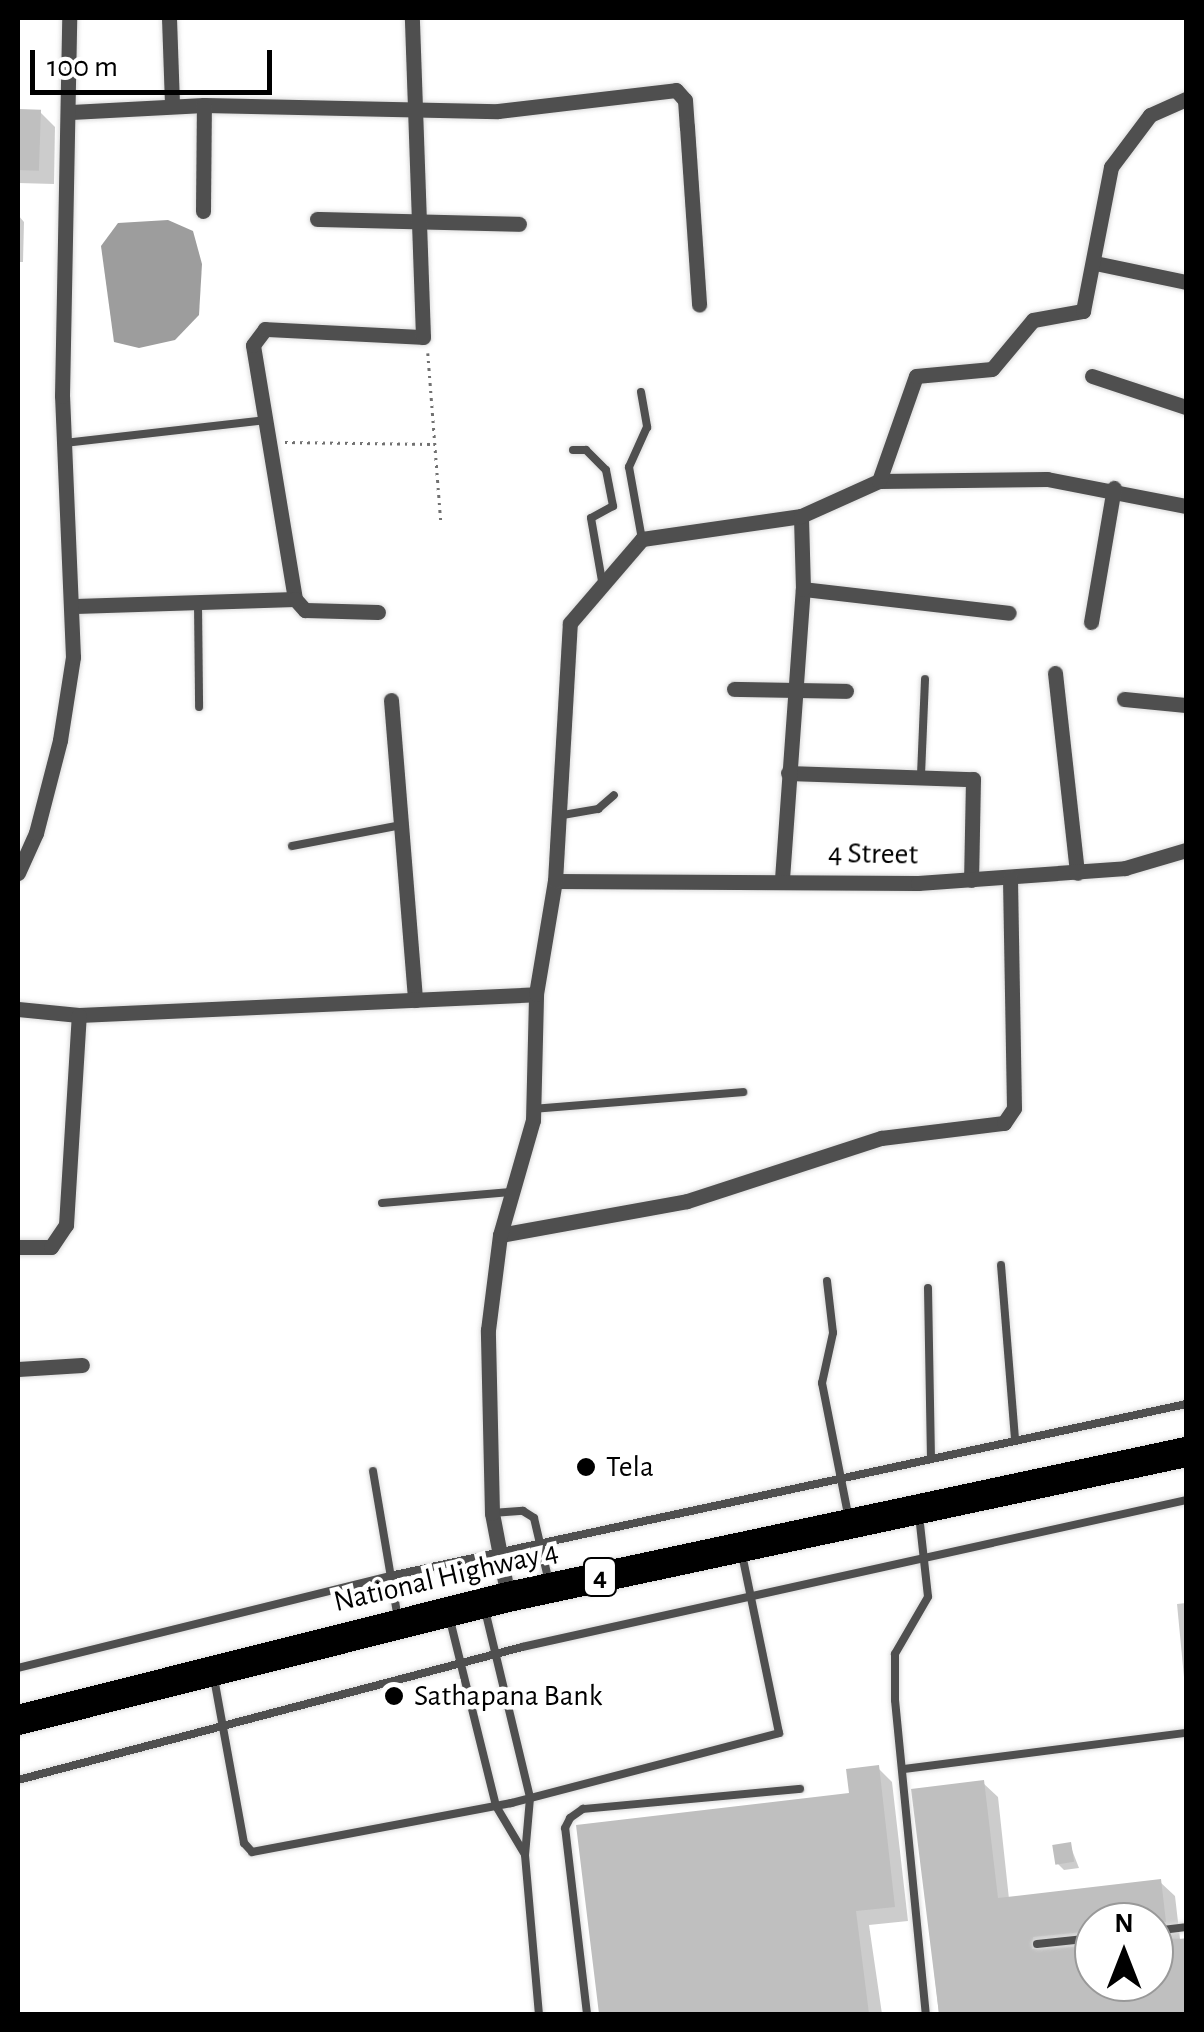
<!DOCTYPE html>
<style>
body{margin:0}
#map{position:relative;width:1204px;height:2032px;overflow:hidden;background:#fff;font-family:"Alegreya Sans",sans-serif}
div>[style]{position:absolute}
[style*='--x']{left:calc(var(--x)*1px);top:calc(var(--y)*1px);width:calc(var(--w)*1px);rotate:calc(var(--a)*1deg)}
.water>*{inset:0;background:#9d9d9d}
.shadow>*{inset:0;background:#0003}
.building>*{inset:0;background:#bfbfbf;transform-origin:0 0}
.path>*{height:2.5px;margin-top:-1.25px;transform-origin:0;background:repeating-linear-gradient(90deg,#717171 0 2.5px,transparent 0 7.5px)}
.roads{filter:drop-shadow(0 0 2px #dbdbdb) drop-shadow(0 0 2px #dbdbdb)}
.lane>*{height:8px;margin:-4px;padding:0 4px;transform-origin:4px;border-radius:4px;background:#4f4f4f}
.street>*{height:15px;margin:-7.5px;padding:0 7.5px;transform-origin:7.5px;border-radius:7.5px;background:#4f4f4f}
.highway>*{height:30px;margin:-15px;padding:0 15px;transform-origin:15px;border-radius:15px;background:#000}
.dots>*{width:28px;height:28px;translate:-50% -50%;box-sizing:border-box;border:5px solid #fff;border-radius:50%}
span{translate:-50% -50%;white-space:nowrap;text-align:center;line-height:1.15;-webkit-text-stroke:9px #fff;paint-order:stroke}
.shield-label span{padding:2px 8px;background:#fff;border:2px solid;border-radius:8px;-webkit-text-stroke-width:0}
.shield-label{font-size:28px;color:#000;font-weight:700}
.street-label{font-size:30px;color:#000}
.poi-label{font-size:30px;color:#000}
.left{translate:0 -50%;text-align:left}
.frame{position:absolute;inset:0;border:20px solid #000;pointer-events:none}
.north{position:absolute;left:1074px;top:1902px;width:100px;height:100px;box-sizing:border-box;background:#fff;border:2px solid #999;border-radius:50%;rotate:0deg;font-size:28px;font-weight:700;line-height:40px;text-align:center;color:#000}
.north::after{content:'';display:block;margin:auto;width:35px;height:45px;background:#000;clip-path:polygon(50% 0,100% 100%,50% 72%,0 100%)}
.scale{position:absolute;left:30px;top:50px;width:242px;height:45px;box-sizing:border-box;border:5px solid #000;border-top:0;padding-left:12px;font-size:30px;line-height:35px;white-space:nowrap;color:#000;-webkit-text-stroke:8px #fff;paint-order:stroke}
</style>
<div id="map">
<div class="water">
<div style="clip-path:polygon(168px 220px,193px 231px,202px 264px,199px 315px,175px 340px,139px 348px,114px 342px,101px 246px,118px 223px)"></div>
</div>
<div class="shadow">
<div style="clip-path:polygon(18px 112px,40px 112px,55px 127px,54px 184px,18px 183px)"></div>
<div style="clip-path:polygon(18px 215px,24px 222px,23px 262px,18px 262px)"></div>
<div style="clip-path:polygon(1186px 1603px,1186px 1698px,1177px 1604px)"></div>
<div style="clip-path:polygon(878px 1768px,892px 1782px,908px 1921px,869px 1925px,882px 2014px,602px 2014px,579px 1828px,851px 1795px)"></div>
<div style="clip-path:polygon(evenodd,983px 1783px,998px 1797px,1009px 1899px,1160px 1882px,1175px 1896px,1180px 1939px,1186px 1938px,1186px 2014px,939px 2014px,914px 1791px,983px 1783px,1094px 1922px,1154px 1922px,1154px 1982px,1094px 1982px,1094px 1922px)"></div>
<div style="clip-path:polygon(1070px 1845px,1079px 1868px,1064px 1870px,1058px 1864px)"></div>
</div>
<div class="building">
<div style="left:18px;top:109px;width:23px;height:61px;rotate:2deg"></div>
<div style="clip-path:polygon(879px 1765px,895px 1907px,856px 1911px,869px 2014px,599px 2014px,576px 1825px,849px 1793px,846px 1769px)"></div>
<div style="clip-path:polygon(984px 1780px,998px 1898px,1161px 1879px,1166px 1922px,1094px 1922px,1094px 1931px,1033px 1937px,1032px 1949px,1094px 1946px,1094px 1982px,1154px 1982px,1154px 1938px,1186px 1939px,1186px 2014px,939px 2014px,911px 1789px)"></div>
<div style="left:1071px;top:1842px;width:20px;height:19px;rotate:81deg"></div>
</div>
<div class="path">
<div style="--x:428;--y:353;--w:169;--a:85.6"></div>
<div style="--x:285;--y:442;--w:147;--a:0.8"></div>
</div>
<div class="roads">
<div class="lane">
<div style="--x:641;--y:392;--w:36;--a:80"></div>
<div style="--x:647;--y:427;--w:44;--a:114.2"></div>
<div style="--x:629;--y:467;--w:73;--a:79.8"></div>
<div style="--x:64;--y:443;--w:202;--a:-6.5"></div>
<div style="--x:573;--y:450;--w:13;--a:0"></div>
<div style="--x:586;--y:450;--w:28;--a:45"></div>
<div style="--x:606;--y:470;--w:37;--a:79"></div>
<div style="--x:613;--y:506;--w:25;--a:151"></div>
<div style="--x:591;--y:518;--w:64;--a:80.1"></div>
<div style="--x:198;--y:603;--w:104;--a:89.4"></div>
<div style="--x:921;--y:775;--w:96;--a:-87.6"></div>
<div style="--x:557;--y:816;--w:42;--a:-9.7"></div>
<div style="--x:598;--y:809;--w:21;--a:-41"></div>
<div style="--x:292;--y:846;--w:106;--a:-10.9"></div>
<div style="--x:533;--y:1109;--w:211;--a:-4.6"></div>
<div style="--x:382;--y:1203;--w:129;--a:-4.9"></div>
<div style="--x:1001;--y:1265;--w:175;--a:85.4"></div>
<div style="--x:827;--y:1281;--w:52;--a:83.4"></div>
<div style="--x:833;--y:1333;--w:51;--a:102.4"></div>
<div style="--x:822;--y:1383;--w:139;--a:78.8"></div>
<div style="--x:928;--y:1288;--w:171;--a:89"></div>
<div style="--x:373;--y:1471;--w:150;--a:80.4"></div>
<div style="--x:492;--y:1513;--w:31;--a:-4"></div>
<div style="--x:523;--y:1511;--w:13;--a:32"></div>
<div style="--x:534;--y:1518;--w:66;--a:76.8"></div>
<div style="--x:919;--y:1515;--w:82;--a:83.7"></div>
<div style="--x:928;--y:1597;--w:66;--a:120.1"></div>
<div style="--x:895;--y:1654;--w:46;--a:90"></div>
<div style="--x:895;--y:1700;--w:316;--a:84.4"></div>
<div style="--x:485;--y:1610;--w:193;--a:76.5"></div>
<div style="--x:530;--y:1798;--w:57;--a:95"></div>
<div style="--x:525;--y:1855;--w:160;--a:85"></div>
<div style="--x:450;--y:1620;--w:192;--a:76.1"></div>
<div style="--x:496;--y:1806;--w:55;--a:59.2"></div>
<div style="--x:18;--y:1668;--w:383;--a:-13.9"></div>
<div style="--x:390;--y:1576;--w:814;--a:-12.19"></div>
<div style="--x:214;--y:1678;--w:168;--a:79.7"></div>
<div style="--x:244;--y:1843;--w:12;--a:48"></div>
<div style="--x:252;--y:1852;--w:264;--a:-10.7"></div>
<div style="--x:511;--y:1803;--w:277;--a:-14.6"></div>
<div style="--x:779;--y:1733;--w:183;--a:-101.7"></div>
<div style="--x:904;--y:1769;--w:284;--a:-7.3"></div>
<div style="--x:18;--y:1780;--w:521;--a:-14.78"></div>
<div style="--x:522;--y:1647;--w:680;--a:-12.48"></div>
<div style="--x:1154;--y:1931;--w:32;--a:-7"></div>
<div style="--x:1037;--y:1944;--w:57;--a:-6"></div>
<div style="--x:587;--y:2014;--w:187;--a:-96.7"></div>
<div style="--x:565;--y:1828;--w:11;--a:-63"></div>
<div style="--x:570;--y:1818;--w:16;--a:-35"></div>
<div style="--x:583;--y:1809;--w:218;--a:-5.3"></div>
</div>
<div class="street">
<div style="--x:169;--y:18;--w:88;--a:88"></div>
<div style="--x:71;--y:112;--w:133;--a:-3"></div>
<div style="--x:204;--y:105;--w:294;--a:1.2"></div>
<div style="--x:498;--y:111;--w:179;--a:-6.7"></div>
<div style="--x:676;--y:90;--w:13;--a:48"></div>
<div style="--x:685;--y:100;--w:27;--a:86"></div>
<div style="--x:687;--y:127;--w:178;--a:86.1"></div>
<div style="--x:203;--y:211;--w:106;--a:-89.5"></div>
<div style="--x:317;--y:219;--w:202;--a:1.4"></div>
<div style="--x:1095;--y:263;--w:93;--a:11.8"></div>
<div style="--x:1092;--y:376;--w:99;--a:18.3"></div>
<div style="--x:879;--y:481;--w:168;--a:-0.7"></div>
<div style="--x:1047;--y:479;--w:142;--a:11"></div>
<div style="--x:803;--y:589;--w:207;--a:6.6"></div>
<div style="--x:295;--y:599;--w:257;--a:-99.4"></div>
<div style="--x:253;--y:345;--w:20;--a:-53"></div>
<div style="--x:265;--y:329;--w:158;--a:2.9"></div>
<div style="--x:423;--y:337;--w:319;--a:-92"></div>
<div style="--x:75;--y:606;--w:220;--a:-1.8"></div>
<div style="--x:295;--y:599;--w:15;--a:48"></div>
<div style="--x:305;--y:610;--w:73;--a:1.6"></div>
<div style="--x:1091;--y:622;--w:136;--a:-80.3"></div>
<div style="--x:1055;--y:673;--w:201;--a:83.7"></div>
<div style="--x:734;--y:689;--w:112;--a:1"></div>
<div style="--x:1124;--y:699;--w:62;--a:5.5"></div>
<div style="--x:391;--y:700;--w:301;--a:85.4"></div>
<div style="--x:788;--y:773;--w:185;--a:1.9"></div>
<div style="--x:973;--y:779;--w:101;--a:91.1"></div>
<div style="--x:18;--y:873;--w:44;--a:-65.8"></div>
<div style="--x:36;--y:833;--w:96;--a:-75.5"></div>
<div style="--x:60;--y:740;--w:84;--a:-81.1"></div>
<div style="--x:73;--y:657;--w:261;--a:-92.4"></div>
<div style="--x:62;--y:396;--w:378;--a:-88.9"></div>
<div style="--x:782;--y:879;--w:291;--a:-85.9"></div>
<div style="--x:803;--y:589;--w:73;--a:-91.6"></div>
<div style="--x:555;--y:881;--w:363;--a:0.3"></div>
<div style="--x:918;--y:883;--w:208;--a:-4.1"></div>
<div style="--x:1125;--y:868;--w:64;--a:-16.4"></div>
<div style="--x:18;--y:1009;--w:61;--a:5.6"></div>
<div style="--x:79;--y:1015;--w:457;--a:-2.6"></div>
<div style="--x:500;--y:1235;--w:190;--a:-10.3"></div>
<div style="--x:687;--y:1201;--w:204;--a:-18"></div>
<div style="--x:881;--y:1138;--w:124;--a:-7"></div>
<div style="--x:1004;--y:1123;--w:18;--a:-56"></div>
<div style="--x:1014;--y:1108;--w:230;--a:-91"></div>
<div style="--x:18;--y:1247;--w:33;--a:0"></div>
<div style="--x:51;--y:1247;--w:27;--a:-56"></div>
<div style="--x:66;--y:1225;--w:210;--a:-86.5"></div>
<div style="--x:18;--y:1369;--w:64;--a:-3.6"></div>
<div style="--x:508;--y:1597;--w:86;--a:-100.8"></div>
<div style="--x:492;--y:1513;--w:183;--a:-91.3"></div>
<div style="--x:488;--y:1330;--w:96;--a:-82.8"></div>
<div style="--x:500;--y:1235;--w:120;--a:-74"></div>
<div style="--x:533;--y:1120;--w:126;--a:-88.6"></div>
<div style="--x:536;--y:994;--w:115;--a:-80.5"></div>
<div style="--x:555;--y:881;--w:258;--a:-86.7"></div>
<div style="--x:570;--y:623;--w:111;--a:-49.4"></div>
<div style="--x:642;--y:539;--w:161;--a:-8.2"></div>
<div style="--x:801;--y:516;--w:85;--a:-24.2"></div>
<div style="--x:879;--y:481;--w:111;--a:-70.6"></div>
<div style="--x:916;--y:376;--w:76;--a:-5.3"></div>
<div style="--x:992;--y:369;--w:64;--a:-50.1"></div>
<div style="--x:1033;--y:320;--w:51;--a:-10.2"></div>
<div style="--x:1083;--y:311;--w:147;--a:-79"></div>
<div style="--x:1111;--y:167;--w:65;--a:-53.1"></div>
<div style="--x:1150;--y:115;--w:39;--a:-24"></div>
</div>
<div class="highway">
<div style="--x:18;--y:1720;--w:505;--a:-14.09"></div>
<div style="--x:508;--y:1597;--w:693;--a:-12.07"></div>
</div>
</div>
<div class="dots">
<div style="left:586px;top:1467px;background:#000"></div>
<div style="left:394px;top:1696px;background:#000"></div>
</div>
<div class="shield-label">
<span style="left:600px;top:1577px">4</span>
</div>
<div class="street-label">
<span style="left:873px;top:854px;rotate:1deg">4 Street</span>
<span style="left:446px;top:1577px;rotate:-13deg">National Highway 4</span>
</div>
<div class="poi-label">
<span class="left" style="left:606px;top:1467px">Tela</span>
<span class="left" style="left:414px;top:1696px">Sathapana Bank</span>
</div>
<div class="frame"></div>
<div class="north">N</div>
<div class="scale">100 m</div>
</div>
